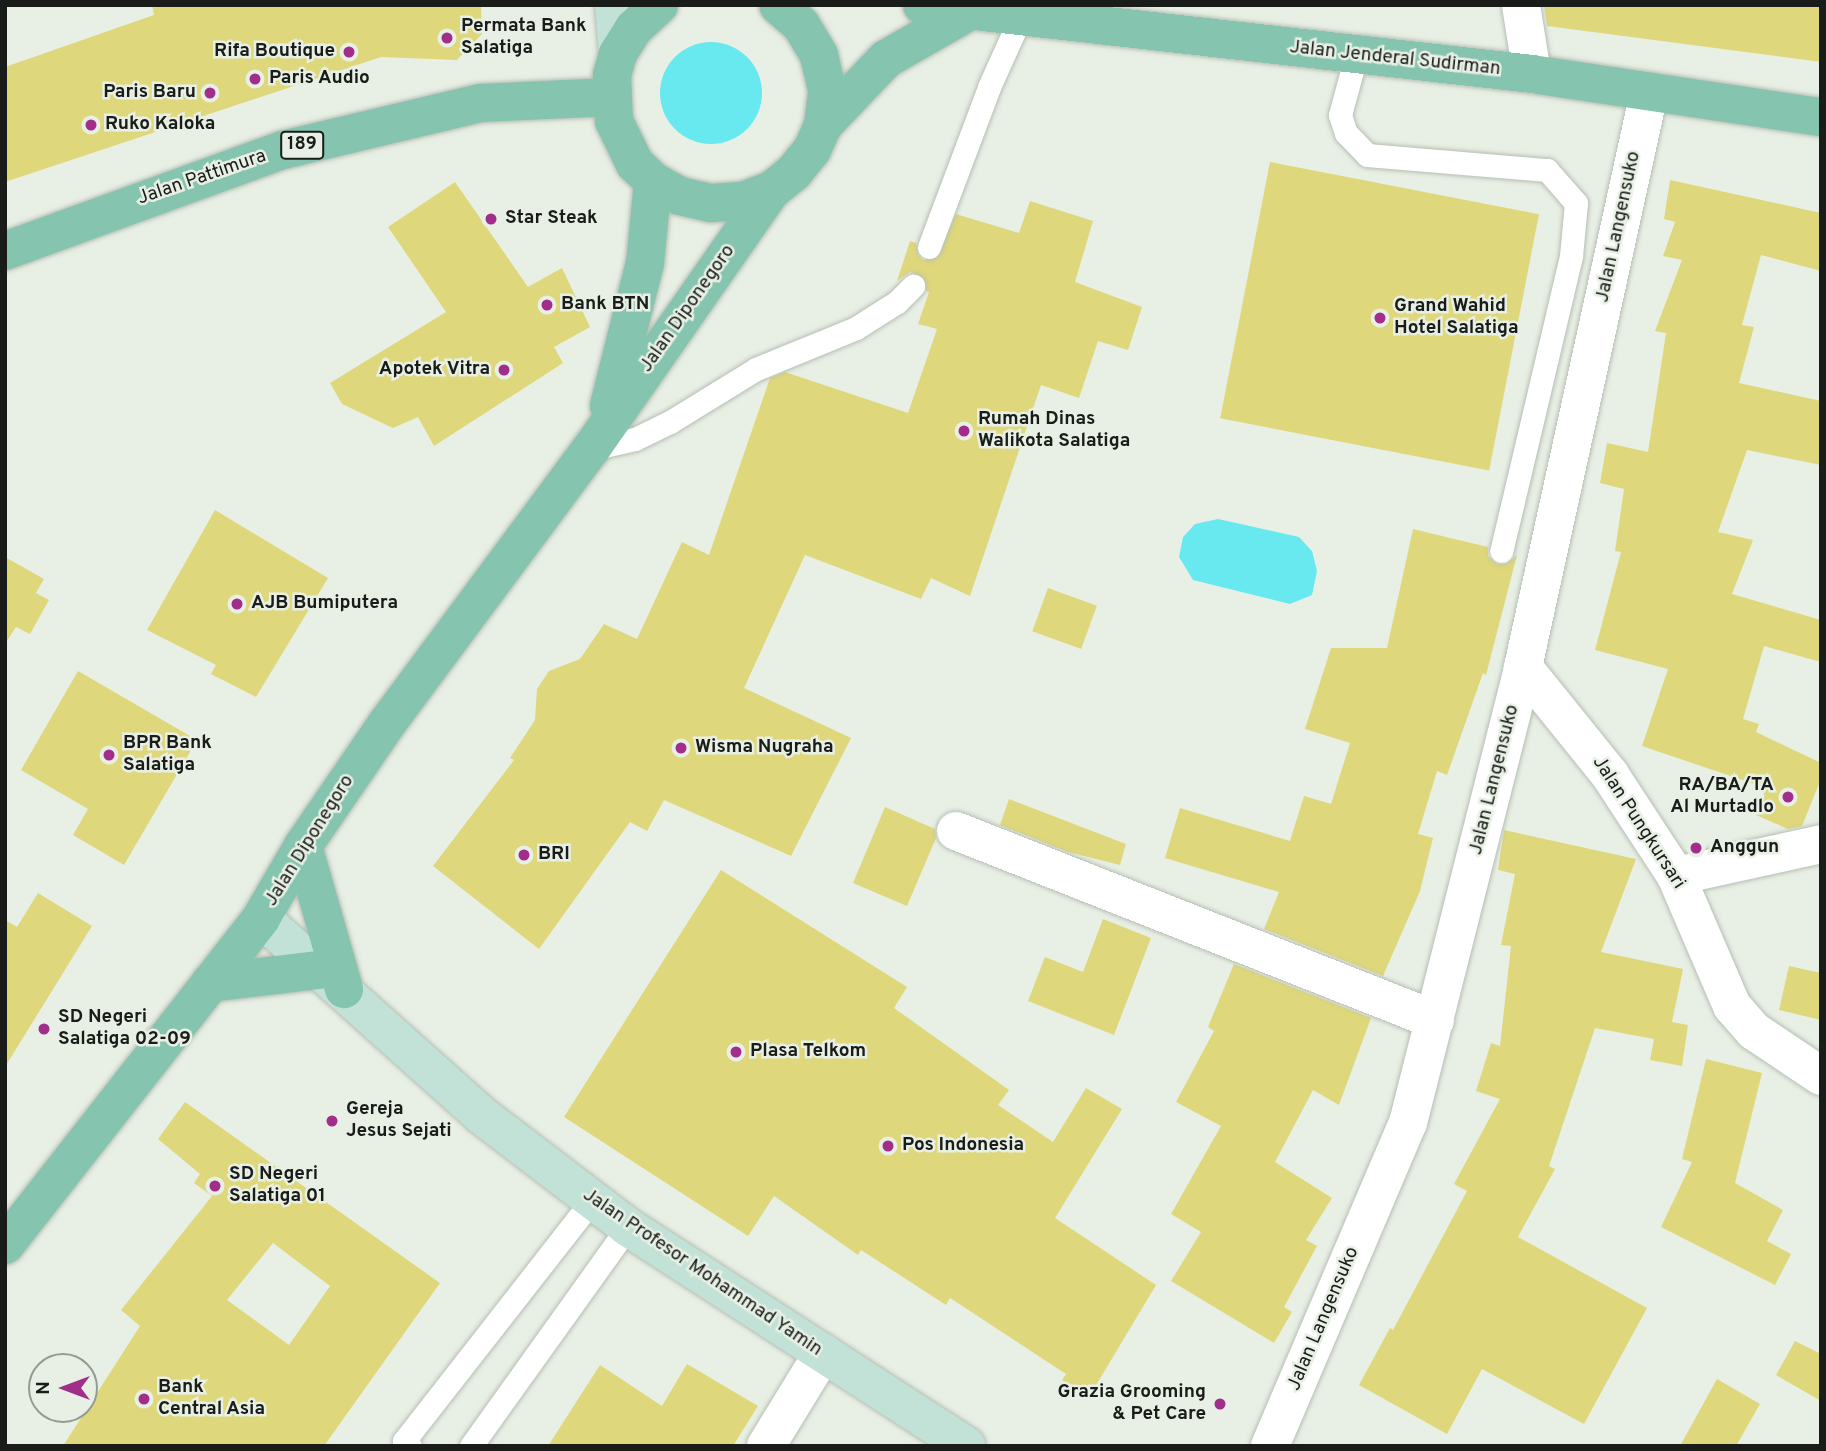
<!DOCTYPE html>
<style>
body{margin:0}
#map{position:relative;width:1826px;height:1451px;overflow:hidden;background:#e8f0e5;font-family:Overpass,sans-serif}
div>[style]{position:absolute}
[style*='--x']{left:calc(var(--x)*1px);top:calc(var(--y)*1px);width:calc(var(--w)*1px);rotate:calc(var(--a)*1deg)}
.water>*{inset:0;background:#67e9ef}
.round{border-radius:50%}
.building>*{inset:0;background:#dfd77b;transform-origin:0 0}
.roads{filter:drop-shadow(0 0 2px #b6beb3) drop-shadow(0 0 2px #b6beb3)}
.lane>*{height:23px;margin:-11.5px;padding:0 11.5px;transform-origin:11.5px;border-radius:11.5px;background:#fff}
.street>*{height:38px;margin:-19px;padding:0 19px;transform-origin:19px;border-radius:19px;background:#fff}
.secondary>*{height:38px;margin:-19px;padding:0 19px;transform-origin:19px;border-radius:19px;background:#c2e1d7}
.primary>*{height:38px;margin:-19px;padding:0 19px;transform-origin:19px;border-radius:19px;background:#85c4af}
.dots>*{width:19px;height:19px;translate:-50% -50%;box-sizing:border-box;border:4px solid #e8f0e5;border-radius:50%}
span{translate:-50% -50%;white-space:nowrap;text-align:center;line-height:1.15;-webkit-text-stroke:5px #e8f0e5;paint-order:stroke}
.shield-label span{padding:2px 5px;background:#e8f0e5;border:2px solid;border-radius:5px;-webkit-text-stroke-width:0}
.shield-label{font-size:18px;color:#191c18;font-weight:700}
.poi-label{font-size:19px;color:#191c18;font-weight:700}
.left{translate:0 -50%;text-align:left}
.right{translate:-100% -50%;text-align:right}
.street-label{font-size:19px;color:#191c18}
.frame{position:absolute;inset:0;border:7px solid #191c18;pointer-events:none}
.north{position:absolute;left:28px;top:1353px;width:70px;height:70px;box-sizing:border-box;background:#e8f0e5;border:2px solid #959b93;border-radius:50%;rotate:270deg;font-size:19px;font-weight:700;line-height:28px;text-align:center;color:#191c18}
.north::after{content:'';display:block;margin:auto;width:24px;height:32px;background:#a02e8a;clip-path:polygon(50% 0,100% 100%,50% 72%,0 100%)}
</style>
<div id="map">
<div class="water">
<div class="round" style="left:660px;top:42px;width:102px;height:102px"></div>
<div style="clip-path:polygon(1218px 519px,1299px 537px,1312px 551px,1317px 571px,1312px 595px,1290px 604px,1193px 580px,1179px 557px,1183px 537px,1195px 524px)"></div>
</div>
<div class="building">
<div style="clip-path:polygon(152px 5px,481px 5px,482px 34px,457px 60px,381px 57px,5px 182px,5px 67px,154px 15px)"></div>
<div style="clip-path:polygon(1544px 5px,1821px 5px,1821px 62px,1547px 26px)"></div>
<div style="left:1270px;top:162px;width:274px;height:261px;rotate:11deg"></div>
<div style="clip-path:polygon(1670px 180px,1821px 213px,1821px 271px,1761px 255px,1742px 325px,1754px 327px,1739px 383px,1821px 401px,1821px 465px,1747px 450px,1718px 532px,1753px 540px,1732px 594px,1821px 620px,1821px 662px,1764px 646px,1743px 719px,1759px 724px,1756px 732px,1821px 763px,1821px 779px,1802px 826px,1788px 829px,1756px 815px,1766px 788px,1642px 746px,1668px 669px,1595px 650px,1621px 552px,1615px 551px,1624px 489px,1600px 483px,1607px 443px,1648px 452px,1666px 333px,1655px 331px,1682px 260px,1663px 256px,1675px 222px,1664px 219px)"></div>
<div style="clip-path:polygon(455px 182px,528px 287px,562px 268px,590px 327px,554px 347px,563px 363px,434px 446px,418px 417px,393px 428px,342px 404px,330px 383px,446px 312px,388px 227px)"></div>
<div style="clip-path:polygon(1030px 201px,1093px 221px,1075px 282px,1142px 307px,1128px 350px,1098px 341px,1079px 398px,1041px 385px,970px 596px,931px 578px,921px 599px,805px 555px,744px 688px,851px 738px,791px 856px,664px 800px,647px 831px,630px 822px,539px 949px,433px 866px,514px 760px,510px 758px,535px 720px,537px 689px,549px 671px,580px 659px,604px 624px,637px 639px,682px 542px,709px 555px,770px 378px,785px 372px,908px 413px,937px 329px,918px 324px,929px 292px,926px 291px,923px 277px,910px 272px,897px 281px,910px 241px,916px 243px,918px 255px,923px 260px,937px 258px,956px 214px,1019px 233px)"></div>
<div style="clip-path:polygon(215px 510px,328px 578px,256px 697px,211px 674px,216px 665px,147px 630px)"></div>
<div style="clip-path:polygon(1413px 529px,1488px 547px,1488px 556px,1497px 564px,1506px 564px,1517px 555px,1486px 675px,1483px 673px,1447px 775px,1437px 771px,1418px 834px,1433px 838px,1420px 891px,1383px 976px,1264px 929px,1279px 892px,1165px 858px,1180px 808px,1290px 841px,1304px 796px,1331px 804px,1350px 743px,1305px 729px,1331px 648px,1387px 648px)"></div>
<div style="clip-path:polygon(5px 557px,44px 579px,36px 593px,49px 600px,30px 634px,16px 627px,5px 644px)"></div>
<div style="left:1048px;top:588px;width:52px;height:46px;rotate:20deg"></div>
<div style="clip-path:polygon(78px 671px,197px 740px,124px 865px,73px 835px,88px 809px,21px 770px)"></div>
<div style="clip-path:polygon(1009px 799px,1126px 844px,1120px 865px,1068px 852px,1000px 825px)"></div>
<div style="clip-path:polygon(885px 807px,935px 829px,936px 838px,907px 906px,853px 883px)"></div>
<div style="clip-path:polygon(1504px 830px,1636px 859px,1601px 952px,1683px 969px,1672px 1022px,1688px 1025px,1682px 1066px,1650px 1060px,1654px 1039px,1595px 1028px,1549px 1166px,1555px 1169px,1518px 1237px,1647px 1308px,1584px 1424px,1482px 1369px,1447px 1434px,1359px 1385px,1390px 1328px,1393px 1330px,1467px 1191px,1454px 1184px,1500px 1099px,1476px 1091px,1491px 1043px,1500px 1046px,1511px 946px,1501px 945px,1515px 874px,1498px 870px)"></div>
<div style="clip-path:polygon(721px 870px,907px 987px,894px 1008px,1009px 1090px,998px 1105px,1053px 1142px,1086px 1088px,1122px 1109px,1055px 1218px,1156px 1285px,1089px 1397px,1062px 1380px,1066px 1374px,950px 1298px,946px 1305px,861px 1250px,858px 1255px,774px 1196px,748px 1236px,564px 1117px)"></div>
<div style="clip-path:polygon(38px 893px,92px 926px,5px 1067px,5px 920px,17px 927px)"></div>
<div style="clip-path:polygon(1103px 919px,1151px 938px,1114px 1035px,1028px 1001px,1045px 957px,1083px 972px)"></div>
<div style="clip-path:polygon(1234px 964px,1371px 1018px,1339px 1105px,1313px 1090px,1275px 1162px,1332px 1198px,1306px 1240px,1317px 1246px,1284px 1307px,1292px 1312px,1274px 1343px,1171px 1281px,1201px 1232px,1171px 1214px,1221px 1126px,1176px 1102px,1214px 1031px,1208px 1027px)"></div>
<div style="clip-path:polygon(1789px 966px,1821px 973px,1821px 1020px,1779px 1010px)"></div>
<div style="clip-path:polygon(1706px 1059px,1762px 1073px,1735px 1183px,1783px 1210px,1767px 1241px,1791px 1254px,1775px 1285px,1661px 1227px,1692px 1162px,1682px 1159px)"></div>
<div style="clip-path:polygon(evenodd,185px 1102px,440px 1283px,324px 1446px,63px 1446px,140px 1326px,121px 1310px,212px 1196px,194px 1183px,200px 1174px,158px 1139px,185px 1102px,273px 1243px,330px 1286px,289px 1345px,227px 1300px,273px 1243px)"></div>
<div style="clip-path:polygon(1795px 1341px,1821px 1354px,1821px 1401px,1776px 1375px)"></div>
<div style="clip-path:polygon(687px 1364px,758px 1406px,733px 1446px,548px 1446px,600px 1365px,662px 1406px)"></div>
<div style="clip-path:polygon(1717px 1379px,1760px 1404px,1736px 1446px,1680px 1446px)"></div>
</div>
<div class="roads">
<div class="lane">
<div style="--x:1356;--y:56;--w:61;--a:105.2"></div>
<div style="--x:1340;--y:115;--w:19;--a:72"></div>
<div style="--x:1346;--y:133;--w:30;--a:46"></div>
<div style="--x:1367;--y:155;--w:181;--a:4.8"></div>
<div style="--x:1547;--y:170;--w:44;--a:48.7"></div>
<div style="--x:1576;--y:203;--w:53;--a:95.4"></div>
<div style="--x:1571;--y:256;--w:303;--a:103.3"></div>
<div style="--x:929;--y:247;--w:171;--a:-69.4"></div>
<div style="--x:989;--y:87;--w:78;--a:-65.7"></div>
<div style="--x:591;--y:449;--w:45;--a:-12.8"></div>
<div style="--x:635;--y:439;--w:39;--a:-26"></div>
<div style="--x:670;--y:422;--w:101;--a:-31.6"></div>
<div style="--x:756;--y:369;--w:108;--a:-22.3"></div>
<div style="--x:856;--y:328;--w:49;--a:-32.4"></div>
<div style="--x:897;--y:302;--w:23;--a:-45"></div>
<div style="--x:410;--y:1446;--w:8;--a:-140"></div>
<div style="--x:404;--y:1441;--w:306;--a:-52"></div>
<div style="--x:471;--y:1446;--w:269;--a:-54.4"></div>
</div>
<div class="street">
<div style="--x:1521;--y:5;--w:70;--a:80.9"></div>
<div style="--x:1523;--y:667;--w:139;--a:51.1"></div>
<div style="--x:1610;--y:775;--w:121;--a:56.8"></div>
<div style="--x:1676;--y:876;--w:142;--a:66.7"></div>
<div style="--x:1732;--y:1006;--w:33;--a:49"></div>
<div style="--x:1754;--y:1031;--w:81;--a:33.9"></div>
<div style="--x:956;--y:831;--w:515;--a:21.53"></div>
<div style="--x:1676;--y:876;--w:148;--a:-12.4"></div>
<div style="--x:766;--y:1446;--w:109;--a:-58.5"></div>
<div style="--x:1270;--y:1446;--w:351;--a:-66.9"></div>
<div style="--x:1408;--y:1123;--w:470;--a:-75.8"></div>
<div style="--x:1523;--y:667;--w:588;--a:-77.62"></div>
</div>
<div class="secondary">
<div style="--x:614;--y:5;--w:49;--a:85.3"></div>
<div style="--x:261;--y:918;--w:295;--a:41.8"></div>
<div style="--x:481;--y:1115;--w:185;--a:37.3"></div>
<div style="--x:628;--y:1227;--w:403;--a:32.9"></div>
</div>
<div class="primary">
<div style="--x:659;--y:5;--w:34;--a:137"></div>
<div style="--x:634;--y:28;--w:31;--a:122"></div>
<div style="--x:618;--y:54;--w:22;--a:106"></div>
<div style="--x:612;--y:75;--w:46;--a:87.5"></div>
<div style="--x:614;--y:121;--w:48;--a:64"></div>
<div style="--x:635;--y:164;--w:25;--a:43"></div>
<div style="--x:653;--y:181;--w:31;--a:29"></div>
<div style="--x:680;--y:196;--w:32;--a:13"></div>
<div style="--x:711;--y:203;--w:32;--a:-4"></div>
<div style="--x:743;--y:201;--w:31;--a:-21"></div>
<div style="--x:772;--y:190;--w:28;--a:-39"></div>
<div style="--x:794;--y:172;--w:28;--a:-51"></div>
<div style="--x:812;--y:150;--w:27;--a:-66"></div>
<div style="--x:823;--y:125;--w:35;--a:-83"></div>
<div style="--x:827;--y:90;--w:36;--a:-103"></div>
<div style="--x:819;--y:55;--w:35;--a:-121"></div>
<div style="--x:801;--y:25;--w:30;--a:-139"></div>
<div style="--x:922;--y:5;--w:614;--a:6.45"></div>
<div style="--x:1532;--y:74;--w:292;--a:8.5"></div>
<div style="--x:823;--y:125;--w:91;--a:-46.3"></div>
<div style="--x:886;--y:59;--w:95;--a:-29.8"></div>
<div style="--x:5;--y:251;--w:296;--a:-20"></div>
<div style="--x:283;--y:150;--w:204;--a:-13.4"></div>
<div style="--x:481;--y:103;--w:130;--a:-2.6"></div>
<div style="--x:609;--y:406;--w:147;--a:-75.9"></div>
<div style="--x:645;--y:263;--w:82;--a:-84.4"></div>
<div style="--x:303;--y:846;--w:149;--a:74"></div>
<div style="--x:210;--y:983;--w:110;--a:-6.8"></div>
<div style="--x:5;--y:1245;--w:415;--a:-51.9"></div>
<div style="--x:261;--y:918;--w:83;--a:-59.7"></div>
<div style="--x:303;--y:846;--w:150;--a:-55.6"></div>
<div style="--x:388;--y:722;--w:340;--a:-53.4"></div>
<div style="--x:591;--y:449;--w:316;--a:-55.1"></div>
</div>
</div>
<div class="dots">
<div style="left:447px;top:38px;background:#a02e8a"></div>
<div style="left:349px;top:52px;background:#a02e8a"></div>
<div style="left:255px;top:79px;background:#a02e8a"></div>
<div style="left:210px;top:93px;background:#a02e8a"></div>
<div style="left:91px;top:125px;background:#a02e8a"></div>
<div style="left:491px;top:219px;background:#a02e8a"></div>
<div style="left:547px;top:305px;background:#a02e8a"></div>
<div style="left:1380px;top:318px;background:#a02e8a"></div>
<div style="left:504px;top:370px;background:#a02e8a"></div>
<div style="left:964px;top:431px;background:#a02e8a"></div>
<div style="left:237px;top:604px;background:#a02e8a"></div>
<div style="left:681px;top:748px;background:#a02e8a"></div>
<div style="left:109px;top:755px;background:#a02e8a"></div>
<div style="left:1788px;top:797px;background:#a02e8a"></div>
<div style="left:1696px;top:848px;background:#a02e8a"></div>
<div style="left:524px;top:855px;background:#a02e8a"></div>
<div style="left:44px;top:1029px;background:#a02e8a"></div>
<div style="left:736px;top:1052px;background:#a02e8a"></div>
<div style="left:332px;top:1121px;background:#a02e8a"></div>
<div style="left:888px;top:1146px;background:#a02e8a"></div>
<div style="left:215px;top:1186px;background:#a02e8a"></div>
<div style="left:144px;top:1399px;background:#a02e8a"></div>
<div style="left:1220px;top:1404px;background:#a02e8a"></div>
</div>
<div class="shield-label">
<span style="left:302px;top:145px">189</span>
</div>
<div class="poi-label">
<span class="left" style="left:461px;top:38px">Permata Bank<br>Salatiga</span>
<span class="right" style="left:335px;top:52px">Rifa Boutique</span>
<span class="left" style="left:269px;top:79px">Paris Audio</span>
<span class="right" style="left:196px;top:93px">Paris Baru</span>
<span class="left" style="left:105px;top:125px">Ruko Kaloka</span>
<span class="left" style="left:505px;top:219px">Star Steak</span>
<span class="left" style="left:561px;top:305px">Bank BTN</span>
<span class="left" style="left:1394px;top:318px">Grand Wahid<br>Hotel Salatiga</span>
<span class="right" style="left:490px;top:370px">Apotek Vitra</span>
<span class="left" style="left:978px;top:431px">Rumah Dinas<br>Walikota Salatiga</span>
<span class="left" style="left:251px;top:604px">AJB Bumiputera</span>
<span class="left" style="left:123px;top:755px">BPR Bank<br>Salatiga</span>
<span class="left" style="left:695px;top:748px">Wisma Nugraha</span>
<span class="right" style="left:1774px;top:797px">RA/BA/TA<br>Al Murtadlo</span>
<span class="left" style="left:1710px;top:848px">Anggun</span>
<span class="left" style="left:538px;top:855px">BRI</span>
<span class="left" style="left:58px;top:1029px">SD Negeri<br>Salatiga 02-09</span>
<span class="left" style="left:750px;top:1052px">Plasa Telkom</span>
<span class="left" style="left:346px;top:1121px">Gereja<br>Jesus Sejati</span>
<span class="left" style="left:902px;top:1146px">Pos Indonesia</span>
<span class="left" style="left:229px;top:1186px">SD Negeri<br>Salatiga 01</span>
<span class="left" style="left:158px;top:1399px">Bank<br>Central Asia</span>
<span class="right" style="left:1206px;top:1404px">Grazia Grooming<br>&amp; Pet Care</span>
</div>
<div class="street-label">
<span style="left:1395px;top:59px;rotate:6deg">Jalan Jenderal Sudirman</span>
<span style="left:202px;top:178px;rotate:-19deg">Jalan Pattimura</span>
<span style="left:1619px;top:227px;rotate:-78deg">Jalan Langensuko</span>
<span style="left:688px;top:309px;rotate:-55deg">Jalan Diponegoro</span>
<span style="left:1495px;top:780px;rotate:-76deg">Jalan Langensuko</span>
<span style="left:1638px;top:823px;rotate:57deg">Jalan Pungkursari</span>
<span style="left:310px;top:841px;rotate:-58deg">Jalan Diponegoro</span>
<span style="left:702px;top:1273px;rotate:34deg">Jalan Profesor Mohammad Yamin</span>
<span style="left:1324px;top:1319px;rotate:-67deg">Jalan Langensuko</span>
</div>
<div class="frame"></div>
<div class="north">N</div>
</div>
